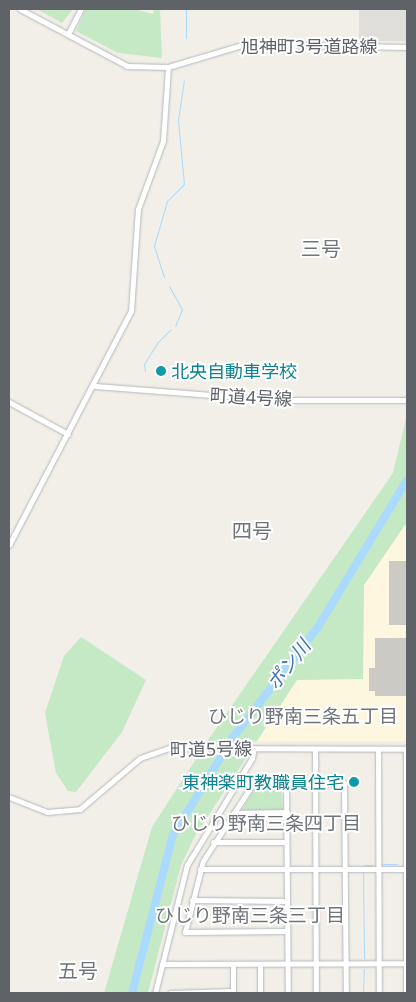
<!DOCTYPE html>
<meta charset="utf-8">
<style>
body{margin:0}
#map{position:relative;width:416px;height:1002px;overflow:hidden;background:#f1efe8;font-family:"Noto Sans","Noto Sans JP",sans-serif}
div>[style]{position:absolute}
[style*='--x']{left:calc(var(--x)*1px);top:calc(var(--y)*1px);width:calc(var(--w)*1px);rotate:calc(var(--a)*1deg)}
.commercial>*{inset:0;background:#fef7e0}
.industrial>*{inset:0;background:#e0deda;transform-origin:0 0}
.green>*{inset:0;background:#c5e8c5}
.stream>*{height:1px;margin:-0.5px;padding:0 0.5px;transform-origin:0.5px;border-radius:0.5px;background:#aadaff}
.river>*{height:8px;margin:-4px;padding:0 4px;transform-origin:4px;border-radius:4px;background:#aadaff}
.building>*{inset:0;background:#cccac5;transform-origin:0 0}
.roads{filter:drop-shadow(0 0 1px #b5b8bc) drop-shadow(0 0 1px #b5b8bc)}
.minor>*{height:5px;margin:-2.5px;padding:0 2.5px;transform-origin:2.5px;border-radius:2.5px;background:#fff}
.dots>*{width:14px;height:14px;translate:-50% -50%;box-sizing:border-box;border:2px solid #fff;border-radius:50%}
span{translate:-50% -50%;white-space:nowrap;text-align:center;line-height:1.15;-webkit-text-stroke:4px #fff;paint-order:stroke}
.street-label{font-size:18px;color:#5f6368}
.culture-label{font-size:18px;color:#0d838f}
.left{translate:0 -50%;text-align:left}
.right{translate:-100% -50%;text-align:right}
.water-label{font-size:19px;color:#4174aa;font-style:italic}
.neighbourhood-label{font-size:19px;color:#70757a}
.quarter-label{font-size:20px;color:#70757a}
.frame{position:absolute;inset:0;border:10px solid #5f6368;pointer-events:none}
</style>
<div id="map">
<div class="commercial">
<div style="clip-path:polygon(407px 522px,407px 741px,257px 741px,297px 680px,363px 679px,364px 585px)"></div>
</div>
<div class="industrial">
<div style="left:359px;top:9px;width:48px;height:32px"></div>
</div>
<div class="green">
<div style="clip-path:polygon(37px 9px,73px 9px,62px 23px)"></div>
<div style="clip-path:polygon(86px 9px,134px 9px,153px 14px,154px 9px,160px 9px,162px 58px,118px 53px,76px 31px)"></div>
<div style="clip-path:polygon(407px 414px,407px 522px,364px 585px,363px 679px,297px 680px,257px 741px,206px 743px,393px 473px)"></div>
<div style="clip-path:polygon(81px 637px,146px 680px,122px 732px,76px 792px,68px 791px,56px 773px,45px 713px,64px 656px)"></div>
<div style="clip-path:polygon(250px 752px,195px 836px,181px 865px,148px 993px,104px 993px,152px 827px,200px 753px)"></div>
<div style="clip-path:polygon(281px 785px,283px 810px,242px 810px,256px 786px)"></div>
</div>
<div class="stream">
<div style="--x:186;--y:9;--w:29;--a:90"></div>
<div style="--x:164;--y:277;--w:33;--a:-108"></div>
<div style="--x:154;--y:246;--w:47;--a:-73.9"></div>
<div style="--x:167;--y:201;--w:24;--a:-45"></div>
<div style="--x:184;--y:184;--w:64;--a:-95.4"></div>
<div style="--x:178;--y:120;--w:40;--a:-81.5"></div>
<div style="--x:169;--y:286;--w:26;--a:61"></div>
<div style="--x:182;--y:309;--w:18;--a:112"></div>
<div style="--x:145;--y:371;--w:7;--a:-98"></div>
<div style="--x:144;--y:364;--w:26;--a:-58"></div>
<div style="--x:158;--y:342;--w:18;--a:-45"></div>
<div style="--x:383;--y:864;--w:14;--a:0"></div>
<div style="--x:364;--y:865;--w:8;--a:0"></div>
<div style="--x:363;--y:873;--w:85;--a:89.3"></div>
<div style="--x:363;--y:993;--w:24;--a:-88"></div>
</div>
<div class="river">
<div style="--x:132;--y:993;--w:163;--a:-75.5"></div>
<div style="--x:173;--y:835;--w:116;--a:-58.4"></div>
<div style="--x:234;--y:736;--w:138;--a:-52.4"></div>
<div style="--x:318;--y:627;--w:172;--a:-58.8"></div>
</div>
<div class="building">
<div style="left:389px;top:561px;width:18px;height:64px"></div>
<div style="clip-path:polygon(375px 638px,407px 638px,407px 696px,375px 696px,375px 691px,369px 691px,369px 668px,375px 668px)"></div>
</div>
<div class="roads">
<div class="minor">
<div style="--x:20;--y:9;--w:121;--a:28"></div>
<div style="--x:127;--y:66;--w:41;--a:1.4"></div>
<div style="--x:168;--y:67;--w:80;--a:-16.6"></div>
<div style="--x:245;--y:44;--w:162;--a:1.1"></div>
<div style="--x:68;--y:34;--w:28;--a:-63"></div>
<div style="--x:95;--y:386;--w:182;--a:4.4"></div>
<div style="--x:276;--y:400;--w:131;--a:0"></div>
<div style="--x:9;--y:402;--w:67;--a:28.5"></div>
<div style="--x:9;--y:545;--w:264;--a:-62.5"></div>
<div style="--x:131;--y:311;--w:102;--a:-86.1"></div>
<div style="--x:138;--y:209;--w:72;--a:-69.8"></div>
<div style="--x:163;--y:141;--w:74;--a:-86.1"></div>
<div style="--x:315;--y:749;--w:244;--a:89.8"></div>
<div style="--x:378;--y:749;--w:244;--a:89.8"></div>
<div style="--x:406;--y:749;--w:244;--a:90"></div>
<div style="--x:286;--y:783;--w:210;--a:89.5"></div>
<div style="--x:9;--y:797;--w:41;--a:21.5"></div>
<div style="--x:47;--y:812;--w:33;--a:-5"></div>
<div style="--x:80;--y:809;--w:79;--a:-40.4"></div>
<div style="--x:140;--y:758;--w:31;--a:-19"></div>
<div style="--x:169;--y:748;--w:238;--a:0.2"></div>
<div style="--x:234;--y:813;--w:53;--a:-1.1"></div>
<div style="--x:213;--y:842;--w:73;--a:0"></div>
<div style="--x:200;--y:869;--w:207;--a:0"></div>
<div style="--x:192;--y:900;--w:94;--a:0.6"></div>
<div style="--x:287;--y:931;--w:102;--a:179.4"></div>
<div style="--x:185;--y:932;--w:73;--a:-75.8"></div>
<div style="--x:203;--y:861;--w:90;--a:-57.2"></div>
<div style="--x:252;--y:785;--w:92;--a:-1.2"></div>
<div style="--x:344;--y:783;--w:210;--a:89.5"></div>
<div style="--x:162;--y:964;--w:245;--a:-0.2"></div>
<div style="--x:233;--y:964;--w:29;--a:90"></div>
<div style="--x:260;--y:964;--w:29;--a:90"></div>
<div style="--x:155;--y:993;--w:132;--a:-76"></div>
<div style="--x:187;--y:865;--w:125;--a:-58.7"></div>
<div style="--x:252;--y:758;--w:10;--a:-79"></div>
<div style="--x:170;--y:993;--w:63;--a:-1.8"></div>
</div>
</div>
<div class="dots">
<div style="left:161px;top:371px;background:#0f9aa8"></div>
<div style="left:354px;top:782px;background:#0f9aa8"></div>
</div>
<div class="street-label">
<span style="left:309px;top:46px">旭神町3号道路線</span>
<span style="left:251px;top:397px;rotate:3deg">町道4号線</span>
<span style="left:211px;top:749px;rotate:-1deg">町道5号線</span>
</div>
<div class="culture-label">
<span class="left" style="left:171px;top:371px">北央自動車学校</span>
<span class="right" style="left:344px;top:782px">東神楽町教職員住宅</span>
</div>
<div class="water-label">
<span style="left:289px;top:665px;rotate:-52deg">ポン川</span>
</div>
<div class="neighbourhood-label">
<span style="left:303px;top:717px">ひじり野南三条五丁目</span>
<span style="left:266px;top:824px">ひじり野南三条四丁目</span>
<span style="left:250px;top:916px">ひじり野南三条三丁目</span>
</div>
<div class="quarter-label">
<span style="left:321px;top:248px">三号</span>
<span style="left:252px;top:530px">四号</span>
<span style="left:78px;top:970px">五号</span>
</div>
<div class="frame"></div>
</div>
